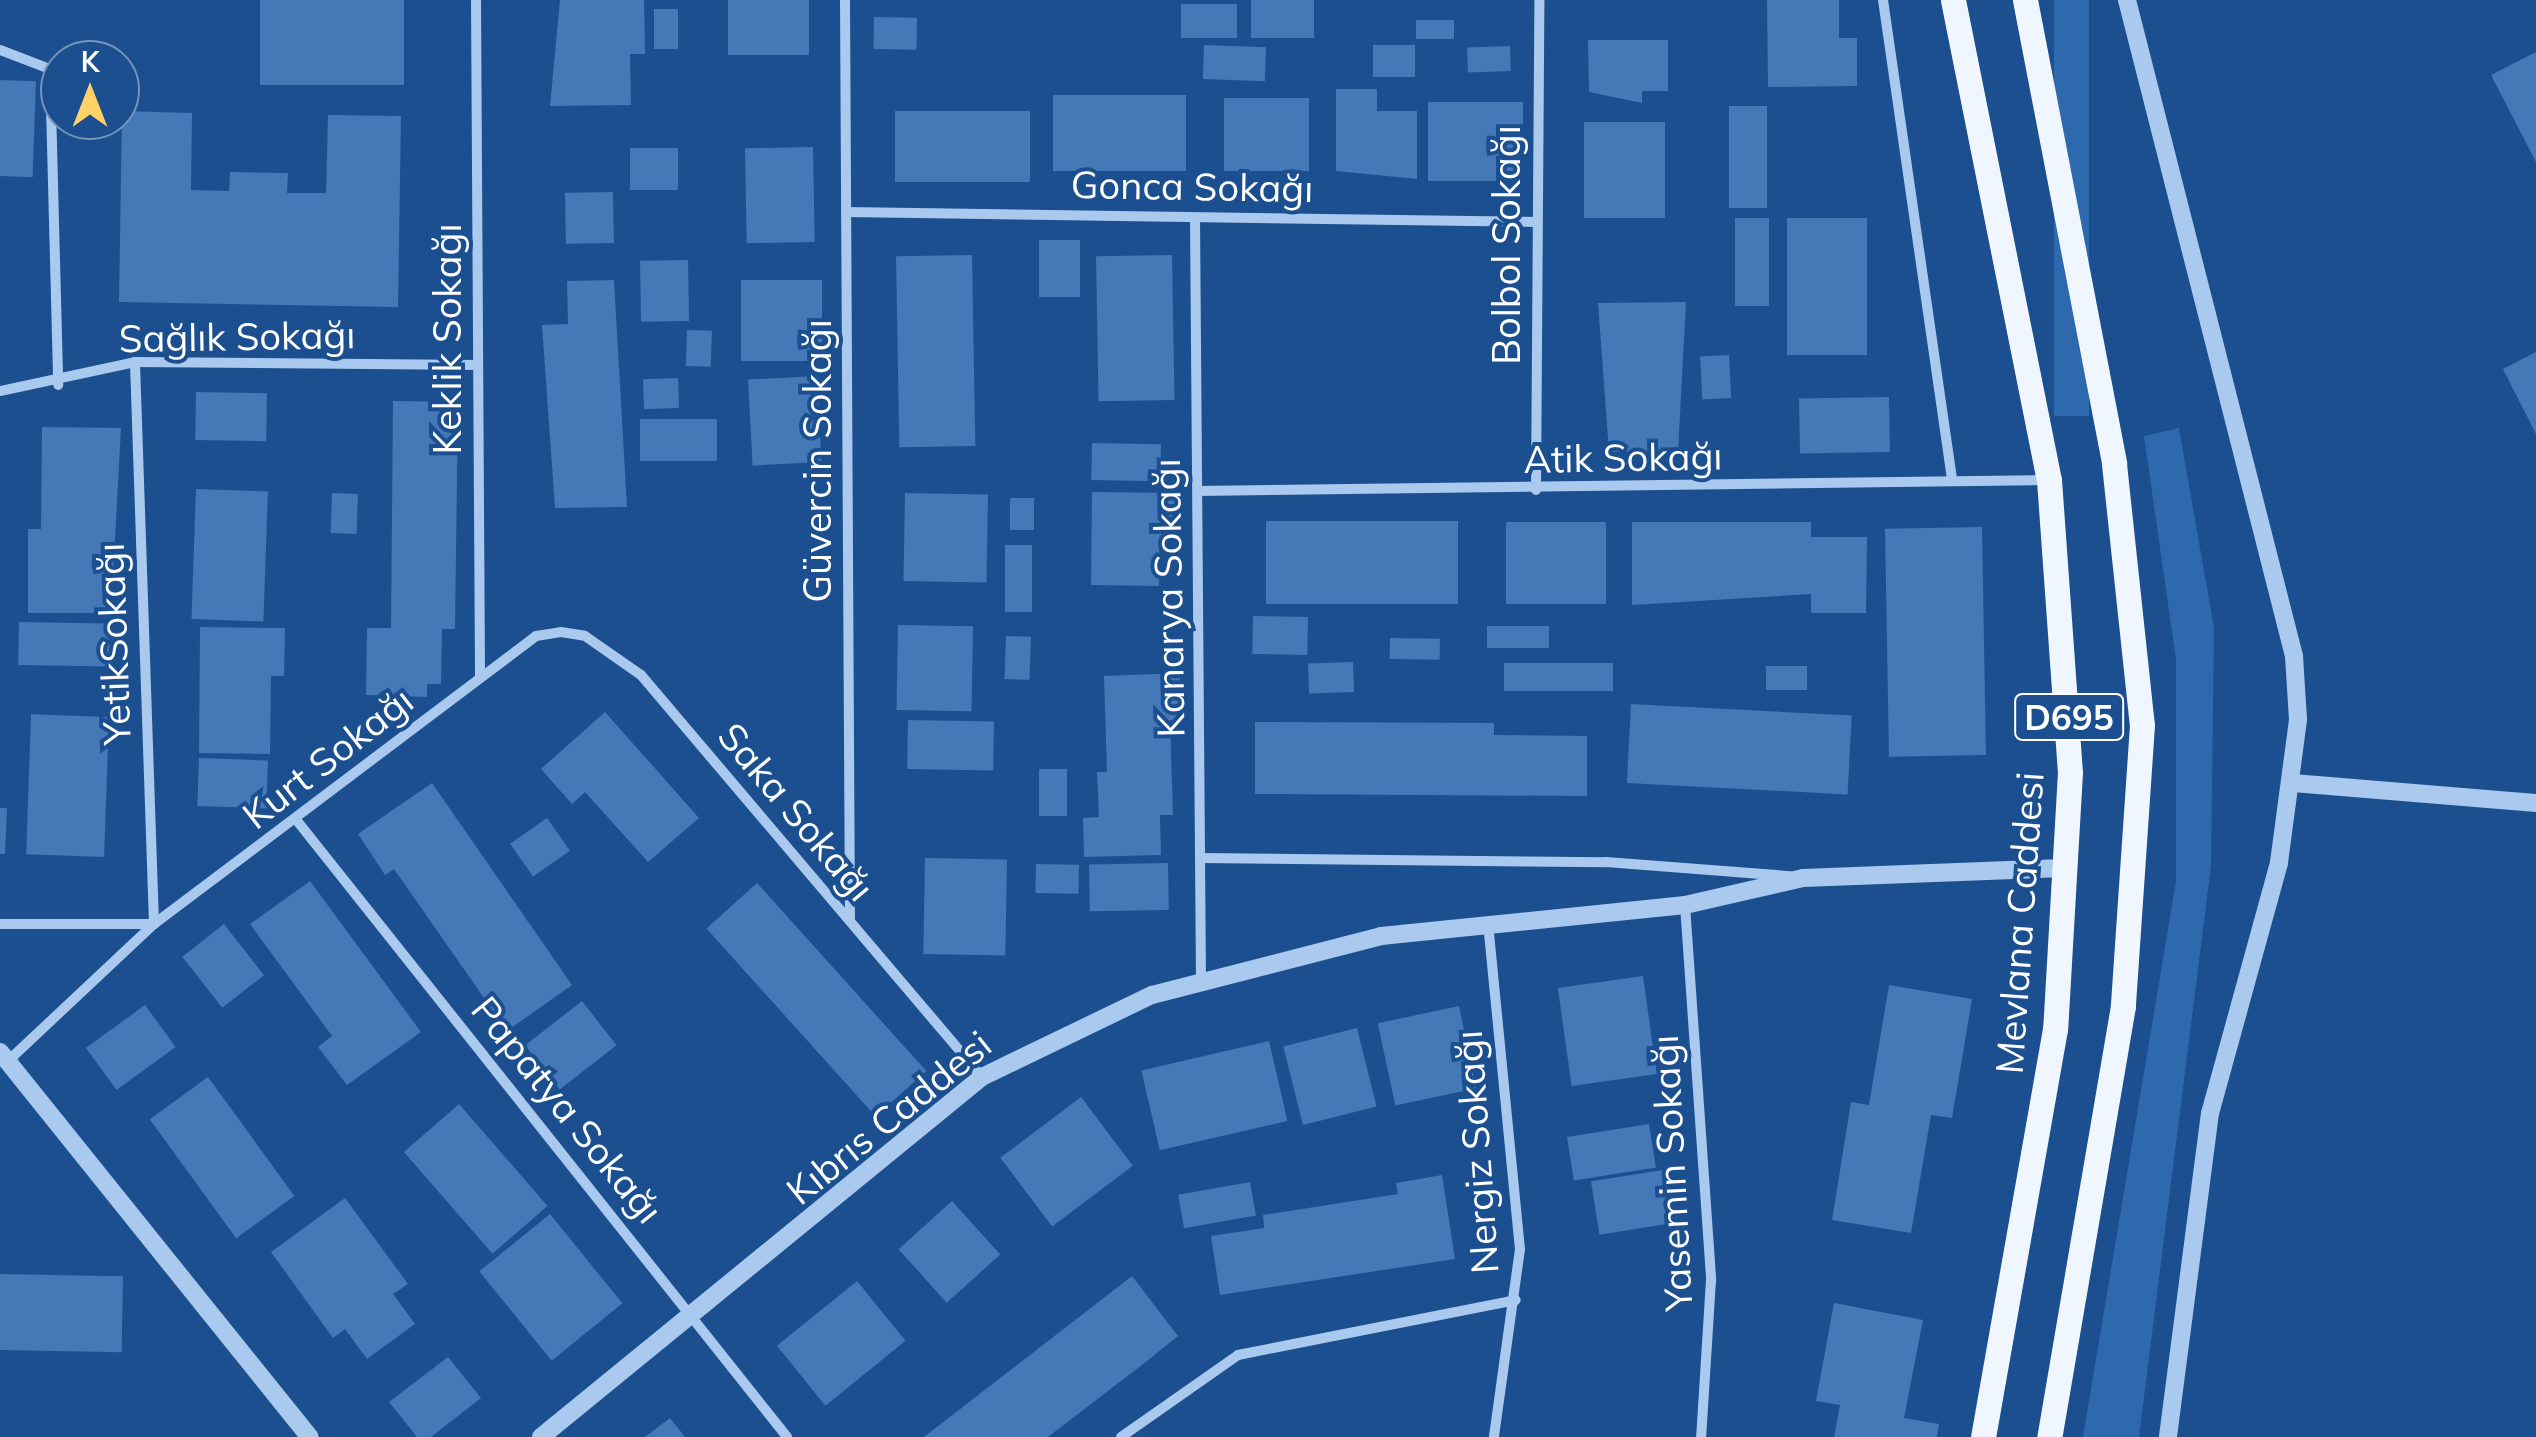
<!DOCTYPE html>
<meta charset="utf-8">
<style>
body{margin:0}
#map{position:relative;width:2536px;height:1437px;overflow:hidden;background:#1b4f8f;font-family:Mulish,sans-serif}
div>[style]{position:absolute}
[style*='--x']{left:calc(var(--x)*1px);top:calc(var(--y)*1px);width:calc(var(--w)*1px);rotate:calc(var(--a)*1deg)}
.green>*{inset:0;background:#2e69ad;transform-origin:0 0}
.building>*{inset:0;background:#4478b7;transform-origin:0 0}
.minor>*{height:10px;margin:-5px;padding:0 5px;transform-origin:5px;border-radius:5px;background:#a9c9ee}
.tertiary>*{height:18px;margin:-9px;padding:0 9px;transform-origin:9px;border-radius:9px;background:#a9c9ee}
.primary>*{height:25px;margin:-12.5px;padding:0 12.5px;transform-origin:12.5px;border-radius:12.5px;background:#f0f6ff}
span{translate:-50% -50%;white-space:nowrap;text-align:center;line-height:1.15;-webkit-text-stroke:8px #1b4f8f;paint-order:stroke}
.shield-label span{padding:2px 8px;background:#1b4f8f;border:2px solid;border-radius:8px;-webkit-text-stroke-width:0}
.shield-label{font-size:35px;color:#fff;font-weight:700}
.street-label{font-size:38px;color:#fff}
.north{position:absolute;left:40px;top:40px;width:100px;height:100px;box-sizing:border-box;background:#1b4f8f;border:2px solid #7695bc;border-radius:50%;rotate:0deg;font-size:28px;font-weight:700;line-height:40px;text-align:center;color:#fff}
.north::after{content:'';display:block;margin:auto;width:35px;height:45px;background:#ffd166;clip-path:polygon(50% 0,100% 100%,50% 72%,0 100%)}
</style>
<div id="map">
<div class="green">
<div style="left:2054px;top:0;width:35px;height:416px"></div>
<div style="clip-path:polygon(2179px 428px,2214px 628px,2211px 866px,2139px 1437px,2083px 1437px,2176px 881px,2176px 660px,2144px 436px)"></div>
</div>
<div class="building">
<div style="left:260px;top:0;width:144px;height:85px"></div>
<div style="clip-path:polygon(560px 0,644px 0,645px 54px,630px 54px,631px 105px,550px 106px)"></div>
<div style="left:728px;top:0;width:81px;height:55px"></div>
<div style="left:1251px;top:0;width:63px;height:38px"></div>
<div style="clip-path:polygon(1767px 0,1839px 0,1839px 38px,1857px 38px,1857px 86px,1768px 87px)"></div>
<div style="left:1237px;top:4px;width:34px;height:56px;rotate:90deg"></div>
<div style="left:654px;top:9px;width:24px;height:40px"></div>
<div style="left:874px;top:17px;width:43px;height:32px;rotate:1deg"></div>
<div style="left:1454px;top:20px;width:19px;height:38px;rotate:90deg"></div>
<div style="clip-path:polygon(1588px 40px,1668px 40px,1668px 91px,1642px 91px,1642px 103px,1589px 92px)"></div>
<div style="left:1204px;top:45px;width:62px;height:34px;rotate:2deg"></div>
<div style="left:1373px;top:45px;width:42px;height:32px"></div>
<div style="left:1510px;top:46px;width:25px;height:43px;rotate:88deg"></div>
<div style="clip-path:polygon(2536px 52px,2536px 162px,2491px 75px)"></div>
<div style="left:0;top:80px;width:36px;height:96px;rotate:2deg"></div>
<div style="clip-path:polygon(1336px 89px,1377px 89px,1377px 111px,1417px 111px,1417px 179px,1336px 171px)"></div>
<div style="left:1186px;top:95px;width:76px;height:133px;rotate:90deg"></div>
<div style="left:1224px;top:98px;width:85px;height:73px"></div>
<div style="left:1428px;top:102px;width:95px;height:79px"></div>
<div style="left:1729px;top:106px;width:38px;height:102px"></div>
<div style="clip-path:polygon(122px 111px,192px 113px,191px 190px,229px 191px,230px 172px,288px 173px,287px 193px,326px 193px,328px 115px,401px 116px,398px 307px,119px 302px)"></div>
<div style="left:895px;top:111px;width:135px;height:71px"></div>
<div style="left:1584px;top:122px;width:81px;height:96px"></div>
<div style="left:813px;top:147px;width:95px;height:68px;rotate:89deg"></div>
<div style="left:678px;top:148px;width:42px;height:48px;rotate:90deg"></div>
<div style="left:613px;top:192px;width:51px;height:48px;rotate:89deg"></div>
<div style="left:1735px;top:218px;width:34px;height:88px"></div>
<div style="left:1787px;top:218px;width:80px;height:137px"></div>
<div style="left:1039px;top:240px;width:41px;height:57px"></div>
<div style="left:972px;top:255px;width:191px;height:76px;rotate:89deg"></div>
<div style="left:1172px;top:255px;width:145px;height:76px;rotate:89deg"></div>
<div style="left:688px;top:260px;width:61px;height:48px;rotate:89deg"></div>
<div style="clip-path:polygon(614px 280px,627px 507px,555px 508px,542px 325px,568px 324px,567px 281px)"></div>
<div style="left:741px;top:280px;width:81px;height:81px"></div>
<div style="clip-path:polygon(1686px 302px,1678px 452px,1609px 452px,1598px 303px)"></div>
<div style="left:687px;top:330px;width:25px;height:36px;rotate:2deg"></div>
<div style="clip-path:polygon(2536px 352px,2536px 434px,2503px 369px)"></div>
<div style="left:1729px;top:355px;width:43px;height:29px;rotate:87deg"></div>
<div style="left:817px;top:376px;width:86px;height:69px;rotate:87deg"></div>
<div style="left:678px;top:378px;width:30px;height:35px;rotate:88deg"></div>
<div style="left:196px;top:392px;width:71px;height:48px;rotate:1deg"></div>
<div style="left:1889px;top:397px;width:55px;height:90px;rotate:89deg"></div>
<div style="clip-path:polygon(393px 401px,458px 402px,455px 629px,442px 629px,441px 684px,427px 684px,427px 697px,366px 695px,367px 628px,391px 628px)"></div>
<div style="left:640px;top:419px;width:77px;height:42px"></div>
<div style="clip-path:polygon(42px 427px,121px 428px,111px 613px,28px 613px,28px 529px,41px 529px)"></div>
<div style="left:1092px;top:443px;width:69px;height:37px;rotate:1deg"></div>
<div style="left:196px;top:489px;width:72px;height:130px;rotate:2deg"></div>
<div style="clip-path:polygon(1092px 492px,1177px 493px,1177px 537px,1159px 537px,1159px 586px,1091px 585px)"></div>
<div style="left:332px;top:493px;width:26px;height:40px;rotate:2deg"></div>
<div style="left:905px;top:493px;width:83px;height:88px;rotate:1deg"></div>
<div style="left:1010px;top:498px;width:24px;height:32px"></div>
<div style="left:1266px;top:521px;width:192px;height:83px"></div>
<div style="left:1506px;top:522px;width:100px;height:82px"></div>
<div style="clip-path:polygon(1632px 522px,1811px 522px,1811px 537px,1867px 537px,1866px 613px,1811px 613px,1811px 594px,1632px 605px)"></div>
<div style="left:1982px;top:527px;width:228px;height:97px;rotate:89deg"></div>
<div style="left:1005px;top:545px;width:27px;height:67px"></div>
<div style="left:1253px;top:616px;width:55px;height:38px;rotate:1deg"></div>
<div style="left:19px;top:622px;width:91px;height:43px;rotate:1deg"></div>
<div style="left:898px;top:625px;width:75px;height:85px;rotate:1deg"></div>
<div style="left:1549px;top:626px;width:22px;height:62px;rotate:90deg"></div>
<div style="clip-path:polygon(200px 627px,285px 628px,284px 676px,271px 676px,270px 754px,199px 753px)"></div>
<div style="left:1006px;top:636px;width:25px;height:43px;rotate:2deg"></div>
<div style="left:1390px;top:638px;width:50px;height:21px;rotate:1deg"></div>
<div style="left:1353px;top:662px;width:30px;height:45px;rotate:88deg"></div>
<div style="left:1613px;top:663px;width:28px;height:109px;rotate:90deg"></div>
<div style="left:1807px;top:666px;width:24px;height:41px;rotate:90deg"></div>
<div style="clip-path:polygon(1180px 673px,1181px 720px,1170px 720px,1173px 815px,1160px 815px,1161px 855px,1084px 857px,1083px 818px,1099px 817px,1097px 772px,1107px 772px,1104px 676px)"></div>
<div style="left:1631px;top:704px;width:221px;height:79px;rotate:3deg"></div>
<div style="clip-path:polygon(605px 712px,699px 818px,648px 862px,585px 792px,572px 804px,541px 769px)"></div>
<div style="left:109px;top:717px;width:140px;height:78px;rotate:92deg"></div>
<div style="left:908px;top:720px;width:86px;height:49px;rotate:1deg"></div>
<div style="clip-path:polygon(1255px 722px,1494px 723px,1494px 735px,1587px 736px,1587px 796px,1255px 794px)"></div>
<div style="left:199px;top:758px;width:69px;height:48px;rotate:2deg"></div>
<div style="left:1039px;top:769px;width:28px;height:47px"></div>
<div style="clip-path:polygon(432px 783px,572px 985px,507px 1031px,394px 869px,385px 875px,358px 834px)"></div>
<div style="clip-path:polygon(0 808px,7px 808px,5px 854px,0 854px)"></div>
<div style="left:547px;top:818px;width:40px;height:45px;rotate:55deg"></div>
<div style="left:925px;top:858px;width:82px;height:96px;rotate:1deg"></div>
<div style="left:1168px;top:863px;width:47px;height:79px;rotate:89deg"></div>
<div style="left:1036px;top:864px;width:43px;height:29px;rotate:1deg"></div>
<div style="clip-path:polygon(310px 881px,421px 1032px,347px 1085px,318px 1047px,332px 1036px,250px 924px)"></div>
<div style="left:757px;top:883px;width:253px;height:68px;rotate:48deg"></div>
<div style="left:224px;top:924px;width:65px;height:53px;rotate:52deg"></div>
<div style="left:1643px;top:976px;width:99px;height:86px;rotate:82deg"></div>
<div style="clip-path:polygon(1889px 985px,1972px 999px,1952px 1118px,1931px 1115px,1911px 1233px,1832px 1220px,1851px 1102px,1869px 1105px)"></div>
<div style="left:582px;top:1001px;width:56px;height:72px;rotate:52deg"></div>
<div style="left:145px;top:1005px;width:52px;height:73px;rotate:54deg"></div>
<div style="left:1459px;top:1006px;width:84px;height:83px;rotate:78deg"></div>
<div style="left:1357px;top:1028px;width:81px;height:76px;rotate:76deg"></div>
<div style="left:1269px;top:1041px;width:82px;height:131px;rotate:77deg"></div>
<div style="left:208px;top:1077px;width:147px;height:72px;rotate:54deg"></div>
<div style="left:1081px;top:1097px;width:86px;height:101px;rotate:53deg"></div>
<div style="left:459px;top:1104px;width:135px;height:73px;rotate:49deg"></div>
<div style="left:1649px;top:1124px;width:44px;height:83px;rotate:81deg"></div>
<div style="left:1669px;top:1169px;width:54px;height:79px;rotate:81deg"></div>
<div style="clip-path:polygon(1442px 1175px,1455px 1259px,1220px 1295px,1211px 1236px,1264px 1228px,1263px 1215px,1398px 1194px,1396px 1183px)"></div>
<div style="left:1250px;top:1182px;width:34px;height:73px;rotate:80deg"></div>
<div style="clip-path:polygon(345px 1198px,408px 1284px,393px 1294px,415px 1324px,367px 1359px,345px 1329px,333px 1338px,271px 1252px)"></div>
<div style="left:952px;top:1201px;width:72px;height:72px;rotate:48deg"></div>
<div style="left:550px;top:1214px;width:115px;height:91px;rotate:51deg"></div>
<div style="left:0;top:1274px;width:123px;height:76px;rotate:1deg"></div>
<div style="clip-path:polygon(1132px 1276px,1178px 1336px,1147px 1361px,1048px 1437px,924px 1437px)"></div>
<div style="left:857px;top:1281px;width:77px;height:103px;rotate:51deg"></div>
<div style="clip-path:polygon(1834px 1303px,1923px 1320px,1904px 1418px,1939px 1424px,1937px 1437px,1834px 1437px,1840px 1405px,1816px 1401px)"></div>
<div style="clip-path:polygon(448px 1357px,481px 1398px,431px 1437px,417px 1437px,389px 1402px)"></div>
<div style="clip-path:polygon(670px 1418px,685px 1437px,645px 1437px)"></div>
</div>
<div class="minor">
<div style="--x:476;--y:0;--w:677;--a:89.66"></div>
<div style="--x:845;--y:0;--w:921;--a:89.69"></div>
<div style="--x:1883;--y:0;--w:486;--a:81.8"></div>
<div style="--x:0;--y:50;--w:53;--a:20.8"></div>
<div style="--x:50;--y:69;--w:316;--a:88.5"></div>
<div style="--x:846;--y:212;--w:691;--a:0.83"></div>
<div style="--x:1195;--y:218;--w:759;--a:89.55"></div>
<div style="--x:0;--y:391;--w:138;--a:-12.1"></div>
<div style="--x:135;--y:362;--w:343;--a:0.5"></div>
<div style="--x:1536;--y:490;--w:490;--a:-89.6"></div>
<div style="--x:1198;--y:491;--w:849;--a:-0.74"></div>
<div style="--x:298;--y:822;--w:786;--a:51.51"></div>
<div style="--x:1201;--y:858;--w:405;--a:0.6"></div>
<div style="--x:1606;--y:862;--w:184;--a:4.4"></div>
<div style="--x:1685;--y:905;--w:376;--a:86"></div>
<div style="--x:1711;--y:1280;--w:157;--a:93.6"></div>
<div style="--x:1488;--y:923;--w:328;--a:84.4"></div>
<div style="--x:1520;--y:1249;--w:190;--a:97.9"></div>
<div style="--x:0;--y:924;--w:154;--a:0"></div>
<div style="--x:154;--y:924;--w:562;--a:-91.94"></div>
<div style="--x:8;--y:1061;--w:200;--a:-43.2"></div>
<div style="--x:154;--y:924;--w:478;--a:-37"></div>
<div style="--x:536;--y:636;--w:25;--a:-9"></div>
<div style="--x:561;--y:632;--w:24;--a:9"></div>
<div style="--x:585;--y:636;--w:68;--a:34.9"></div>
<div style="--x:641;--y:675;--w:527;--a:49.69"></div>
<div style="--x:1121;--y:1437;--w:143;--a:-35"></div>
<div style="--x:1238;--y:1355;--w:283;--a:-11.2"></div>
</div>
<div class="tertiary">
<div style="--x:2127;--y:0;--w:677;--a:75.72"></div>
<div style="--x:2294;--y:656;--w:64;--a:86.4"></div>
<div style="--x:2298;--y:720;--w:144;--a:97.6"></div>
<div style="--x:2279;--y:863;--w:259;--a:105.4"></div>
<div style="--x:2210;--y:1113;--w:327;--a:97.4"></div>
<div style="--x:2293;--y:783;--w:244;--a:4.7"></div>
<div style="--x:0;--y:1052;--w:494;--a:51.2"></div>
<div style="--x:541;--y:1437;--w:569;--a:-39.23"></div>
<div style="--x:982;--y:1077;--w:189;--a:-25.8"></div>
<div style="--x:1152;--y:995;--w:236;--a:-14.4"></div>
<div style="--x:1381;--y:936;--w:306;--a:-5.8"></div>
<div style="--x:1685;--y:905;--w:121;--a:-12.9"></div>
<div style="--x:1803;--y:878;--w:265;--a:-2.2"></div>
</div>
<div class="primary">
<div style="--x:1953;--y:0;--w:490;--a:78.7"></div>
<div style="--x:2049;--y:480;--w:293;--a:85.9"></div>
<div style="--x:2070;--y:772;--w:257;--a:93.3"></div>
<div style="--x:2055;--y:1029;--w:414;--a:100"></div>
<div style="--x:2025;--y:0;--w:472;--a:79.1"></div>
<div style="--x:2114;--y:464;--w:262;--a:83.9"></div>
<div style="--x:2142;--y:725;--w:282;--a:93.9"></div>
<div style="--x:2123;--y:1006;--w:437;--a:99.7"></div>
</div>
<div class="shield-label">
<span style="left:2069px;top:717px">D695</span>
</div>
<div class="street-label">
<span style="left:1192px;top:187px;rotate:1deg">Gonca Sokağı</span>
<span style="left:1507px;top:245px;rotate:-90deg">Bolbol Sokağı</span>
<span style="left:237px;top:337px;rotate:-1deg">Sağlık Sokağı</span>
<span style="left:448px;top:339px;rotate:-90deg">Keklik Sokağı</span>
<span style="left:1623px;top:458px;rotate:-1deg">Atik Sokağı</span>
<span style="left:818px;top:461px;rotate:-90deg">Güvercin Sokağı</span>
<span style="left:1169px;top:598px;rotate:-91deg">Kanarya Sokağı</span>
<span style="left:114px;top:644px;rotate:-92deg">YetikSokağı</span>
<span style="left:328px;top:758px;rotate:-38deg">Kurt Sokağı</span>
<span style="left:796px;top:812px;rotate:50deg">Saka Sokağı</span>
<span style="left:2020px;top:923px;rotate:-86deg">Mevlana Caddesi</span>
<span style="left:567px;top:1110px;rotate:51deg">Papatya Sokağı</span>
<span style="left:889px;top:1118px;rotate:-39deg">Kıbrıs Caddesi</span>
<span style="left:1477px;top:1152px;rotate:-94deg">Nergiz Sokağı</span>
<span style="left:1672px;top:1173px;rotate:-93deg">Yasemin Sokağı</span>
</div>
<div class="north">K</div>
</div>
